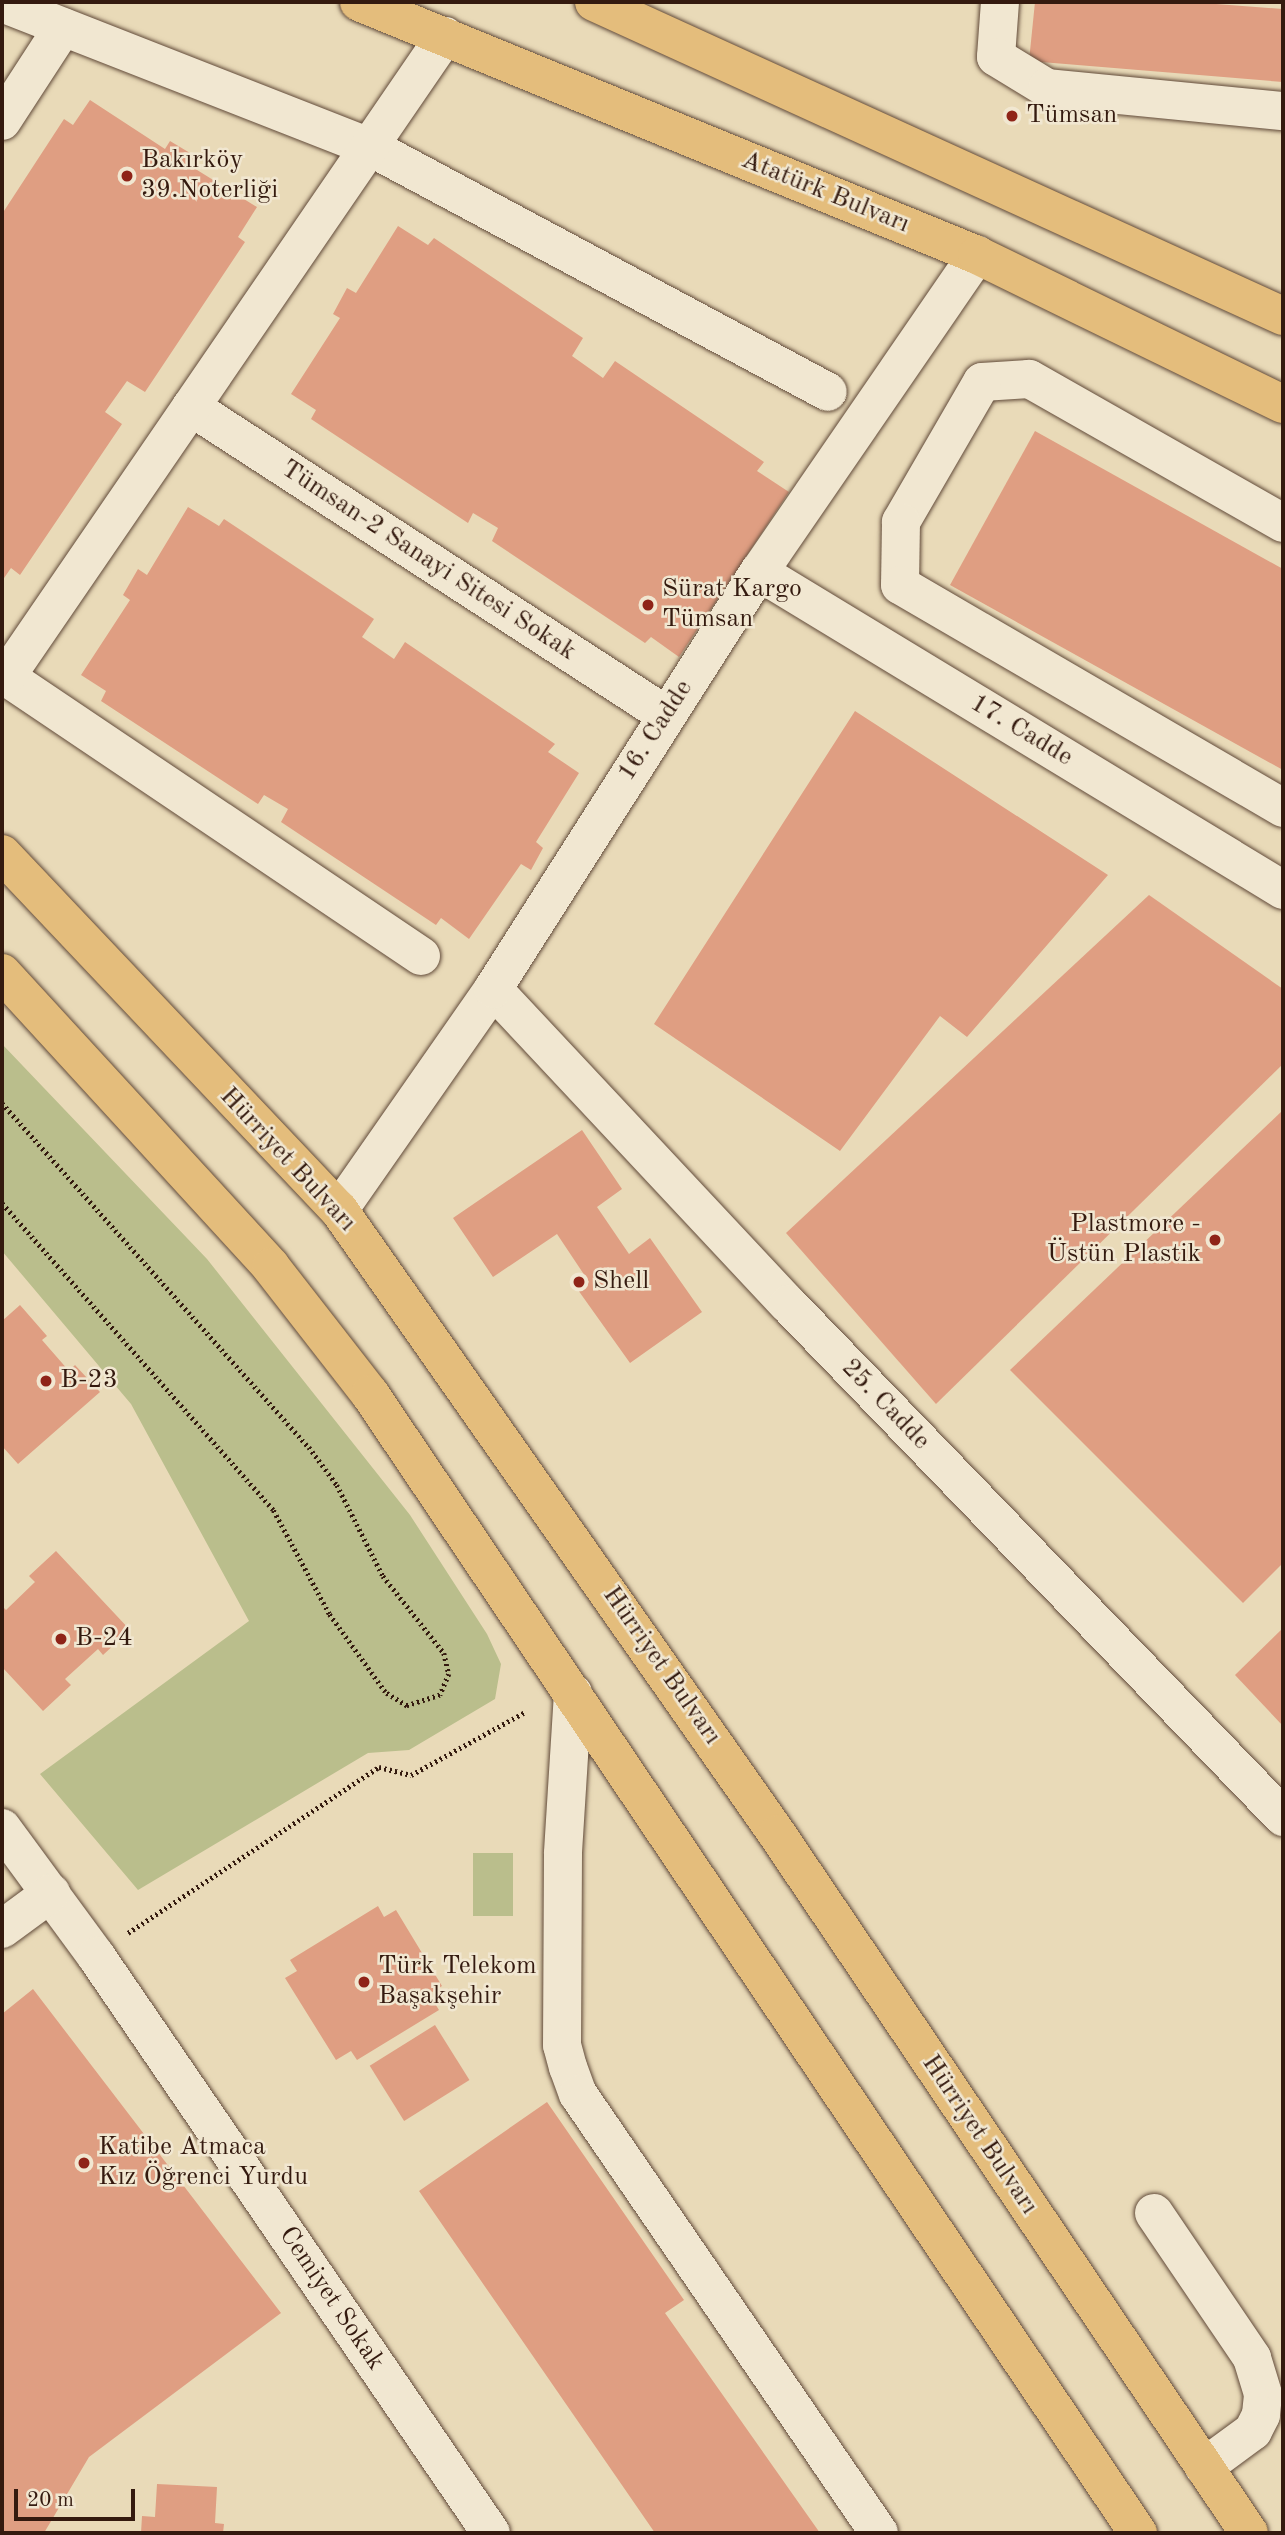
<!DOCTYPE html>
<meta charset="utf-8">
<style>
body{margin:0}
#map{position:relative;width:1285px;height:2535px;overflow:hidden;background:#e9dab8;font-family:"Old Standard TT",serif}
div>[style]{position:absolute}
[style*='--x']{left:calc(var(--x)*1px);top:calc(var(--y)*1px);width:calc(var(--w)*1px);rotate:calc(var(--a)*1deg)}
.green>*{inset:0;background:#babe8c;transform-origin:0 0}
.building>*{inset:0;background:#df9e82;transform-origin:0 0}
.path>*{height:4.5px;margin-top:-2.25px;transform-origin:0;background:repeating-linear-gradient(90deg,#341a0f 0 2px,transparent 0 5.5px)}
.roads{filter:drop-shadow(0 0 2px #614a39) drop-shadow(0 0 2px #614a39)}
.minor>*{height:38px;margin:-19px;padding:0 19px;transform-origin:19px;border-radius:19px;background:#f1e7d1}
.major>*{height:38px;margin:-19px;padding:0 19px;transform-origin:19px;border-radius:19px;background:#e4bd7c}
.dots>*{width:19px;height:19px;translate:-50% -50%;box-sizing:border-box;border:4px solid #f1e7d1;border-radius:50%}
span{translate:-50% -50%;white-space:nowrap;text-align:center;line-height:1.15;-webkit-text-stroke:5px #f1e7d1;paint-order:stroke}
.poi-label{font-size:26px;color:#341a0f}
.left{translate:0 -50%;text-align:left}
.right{translate:-100% -50%;text-align:right}
.street-label{font-size:26px;color:#341a0f}
.frame{position:absolute;inset:0;border:4px solid #341a0f;pointer-events:none}
.scale{position:absolute;left:14px;top:2489px;width:121px;height:32px;box-sizing:border-box;border:4px solid #341a0f;border-top:0;padding-left:9px;font-size:21px;line-height:24px;white-space:nowrap;color:#341a0f;-webkit-text-stroke:5px #f1e7d1;paint-order:stroke}
</style>
<div id="map">
<div class="green">
<div style="clip-path:polygon(2px 1044px,207px 1259px,410px 1515px,487px 1634px,501px 1664px,495px 1699px,409px 1750px,368px 1753px,138px 1890px,40px 1774px,249px 1621px,131px 1404px,2px 1251px)"></div>
<div style="left:473px;top:1853px;width:40px;height:63px"></div>
</div>
<div class="building">
<div style="clip-path:polygon(1035px 2px,1190px 2px,1283px 9px,1283px 82px,1029px 61px)"></div>
<div style="clip-path:polygon(90px 100px,165px 149px,170px 141px,195px 156px,189px 165px,257px 207px,238px 237px,245px 242px,145px 392px,127px 381px,105px 412px,122px 424px,20px 575px,11px 568px,2px 581px,2px 214px,64px 119px,73px 125px)"></div>
<div style="clip-path:polygon(398px 226px,428px 245px,434px 238px,583px 338px,572px 356px,603px 378px,615px 361px,764px 462px,757px 471px,789px 492px,679px 657px,651px 637px,645px 643px,492px 541px,498px 528px,473px 513px,468px 523px,311px 419px,316px 410px,291px 394px,340px 318px,333px 314px,347px 288px,356px 293px)"></div>
<div style="clip-path:polygon(1035px 431px,1283px 569px,1283px 770px,950px 585px)"></div>
<div style="clip-path:polygon(188px 507px,219px 526px,224px 519px,374px 619px,362px 637px,394px 659px,405px 642px,555px 744px,548px 752px,579px 773px,536px 842px,543px 848px,531px 870px,521px 864px,469px 939px,441px 918px,436px 925px,281px 822px,288px 809px,264px 795px,258px 804px,101px 701px,106px 691px,81px 675px,130px 600px,123px 595px,138px 569px,147px 575px)"></div>
<div style="clip-path:polygon(855px 711px,1108px 875px,967px 1037px,940px 1016px,840px 1151px,654px 1024px)"></div>
<div style="clip-path:polygon(1149px 895px,1283px 989px,1283px 1064px,936px 1404px,786px 1233px)"></div>
<div style="clip-path:polygon(1283px 1110px,1283px 1563px,1243px 1603px,1010px 1370px)"></div>
<div style="clip-path:polygon(582px 1130px,622px 1189px,597px 1207px,629px 1254px,650px 1238px,702px 1312px,630px 1363px,578px 1290px,589px 1282px,557px 1234px,493px 1277px,453px 1218px)"></div>
<div style="clip-path:polygon(20px 1305px,47px 1336px,42px 1340px,69px 1371px,75px 1365px,100px 1392px,18px 1464px,2px 1446px,2px 1321px)"></div>
<div style="clip-path:polygon(56px 1551px,130px 1630px,103px 1655px,98px 1649px,65px 1679px,71px 1685px,43px 1711px,2px 1667px,2px 1606px,6px 1610px,35px 1582px,29px 1576px)"></div>
<div style="clip-path:polygon(1283px 1628px,1283px 1726px,1235px 1675px)"></div>
<div style="clip-path:polygon(378px 1906px,384px 1917px,396px 1910px,442px 1986px,429px 1994px,439px 2010px,357px 2060px,351px 2051px,336px 2060px,285px 1978px,297px 1971px,290px 1960px)"></div>
<div style="clip-path:polygon(33px 1989px,281px 2313px,89px 2457px,44px 2533px,2px 2533px,2px 2014px)"></div>
<div style="left:435px;top:2025px;width:65px;height:77px;rotate:58deg"></div>
<div style="clip-path:polygon(547px 2102px,684px 2300px,665px 2313px,820px 2533px,655px 2533px,419px 2191px)"></div>
<div style="clip-path:polygon(157px 2484px,217px 2487px,215px 2523px,224px 2524px,223px 2533px,141px 2533px,142px 2516px,155px 2517px)"></div>
</div>
<div class="path">
<div style="--x:2;--y:1103;--w:461;--a:48.3"></div>
<div style="--x:309;--y:1447;--w:47;--a:53.6"></div>
<div style="--x:337;--y:1485;--w:102;--a:63.2"></div>
<div style="--x:383;--y:1576;--w:98;--a:51.6"></div>
<div style="--x:444;--y:1653;--w:22;--a:77"></div>
<div style="--x:449;--y:1674;--w:23;--a:113"></div>
<div style="--x:440;--y:1695;--w:35;--a:162"></div>
<div style="--x:407;--y:1706;--w:26;--a:-148"></div>
<div style="--x:385;--y:1692;--w:96;--a:-125.7"></div>
<div style="--x:329;--y:1614;--w:118;--a:-118.3"></div>
<div style="--x:273;--y:1510;--w:409;--a:-131.5"></div>
<div style="--x:128;--y:1933;--w:301;--a:-33.5"></div>
<div style="--x:379;--y:1767;--w:33;--a:14"></div>
<div style="--x:411;--y:1775;--w:130;--a:-28.9"></div>
</div>
<div class="roads">
<div class="minor">
<div style="--x:1000;--y:2;--w:55;--a:94.2"></div>
<div style="--x:996;--y:57;--w:60;--a:31.3"></div>
<div style="--x:1047;--y:88;--w:237;--a:5.6"></div>
<div style="--x:2;--y:3;--w:395;--a:21.4"></div>
<div style="--x:370;--y:147;--w:519;--a:28.14"></div>
<div style="--x:2;--y:121;--w:112;--a:-57"></div>
<div style="--x:191;--y:407;--w:566;--a:32.96"></div>
<div style="--x:1283;--y:523;--w:292;--a:-150.4"></div>
<div style="--x:1029;--y:379;--w:47;--a:176.3"></div>
<div style="--x:982;--y:382;--w:162;--a:120.1"></div>
<div style="--x:901;--y:522;--w:63;--a:90.9"></div>
<div style="--x:900;--y:585;--w:443;--a:30.2"></div>
<div style="--x:759;--y:572;--w:613;--a:31.25"></div>
<div style="--x:2;--y:674;--w:505;--a:33.94"></div>
<div style="--x:6;--y:677;--w:777;--a:-55.59"></div>
<div style="--x:493;--y:989;--w:432;--a:46.9"></div>
<div style="--x:788;--y:1304;--w:713;--a:46.02"></div>
<div style="--x:339;--y:1210;--w:269;--a:-55.1"></div>
<div style="--x:493;--y:989;--w:495;--a:-57.5"></div>
<div style="--x:759;--y:572;--w:385;--a:-55.5"></div>
<div style="--x:573;--y:1693;--w:161;--a:93.6"></div>
<div style="--x:563;--y:1854;--w:191;--a:90.3"></div>
<div style="--x:562;--y:2045;--w:23;--a:75"></div>
<div style="--x:568;--y:2067;--w:29;--a:70"></div>
<div style="--x:578;--y:2094;--w:532;--a:55.56"></div>
<div style="--x:2;--y:1828;--w:159;--a:53.7"></div>
<div style="--x:96;--y:1956;--w:699;--a:55.61"></div>
<div style="--x:2;--y:1929;--w:61;--a:-36.3"></div>
<div style="--x:1154;--y:2213;--w:175;--a:55.9"></div>
<div style="--x:1252;--y:2358;--w:39;--a:73"></div>
<div style="--x:1263;--y:2395;--w:20;--a:96"></div>
<div style="--x:1261;--y:2415;--w:18;--a:117"></div>
<div style="--x:1253;--y:2431;--w:61;--a:143.7"></div>
</div>
<div class="major">
<div style="--x:359;--y:2;--w:668;--a:22.26"></div>
<div style="--x:977;--y:255;--w:340;--a:26"></div>
<div style="--x:594;--y:2;--w:757;--a:24.5"></div>
<div style="--x:2;--y:854;--w:490;--a:46.6"></div>
<div style="--x:339;--y:1210;--w:762;--a:54.93"></div>
<div style="--x:777;--y:1834;--w:843;--a:55.97"></div>
<div style="--x:2;--y:973;--w:398;--a:47.5"></div>
<div style="--x:271;--y:1267;--w:161;--a:52.1"></div>
<div style="--x:370;--y:1394;--w:1374;--a:56.01"></div>
</div>
</div>
<div class="dots">
<div style="left:1012px;top:116px;background:#8f2418"></div>
<div style="left:127px;top:176px;background:#8f2418"></div>
<div style="left:648px;top:605px;background:#8f2418"></div>
<div style="left:1215px;top:1240px;background:#8f2418"></div>
<div style="left:579px;top:1282px;background:#8f2418"></div>
<div style="left:46px;top:1381px;background:#8f2418"></div>
<div style="left:61px;top:1639px;background:#8f2418"></div>
<div style="left:364px;top:1982px;background:#8f2418"></div>
<div style="left:84px;top:2163px;background:#8f2418"></div>
</div>
<div class="poi-label">
<span class="left" style="left:1026px;top:116px">Tümsan</span>
<span class="left" style="left:141px;top:176px">Bakırköy<br>39.Noterliği</span>
<span class="left" style="left:662px;top:605px">Sürat Kargo<br>Tümsan</span>
<span class="right" style="left:1201px;top:1240px">Plastmore -<br>Üstün Plastik</span>
<span class="left" style="left:593px;top:1282px">Shell</span>
<span class="left" style="left:60px;top:1381px">B-23</span>
<span class="left" style="left:75px;top:1639px">B-24</span>
<span class="left" style="left:378px;top:1982px">Türk Telekom<br>Başakşehir</span>
<span class="left" style="left:98px;top:2163px">Katibe Atmaca<br>Kız Öğrenci Yurdu</span>
</div>
<div class="street-label">
<span style="left:825px;top:193px;rotate:22deg">Atatürk Bulvarı</span>
<span style="left:428px;top:561px;rotate:33deg">Tümsan-2 Sanayi Sitesi Sokak</span>
<span style="left:656px;top:731px;rotate:-57deg">16. Cadde</span>
<span style="left:1021px;top:731px;rotate:31deg">17. Cadde</span>
<span style="left:287px;top:1160px;rotate:47deg">Hürriyet Bulvarı</span>
<span style="left:885px;top:1405px;rotate:46deg">25. Cadde</span>
<span style="left:661px;top:1666px;rotate:55deg">Hürriyet Bulvarı</span>
<span style="left:979px;top:2135px;rotate:56deg">Hürriyet Bulvarı</span>
<span style="left:331px;top:2299px;rotate:56deg">Cemiyet Sokak</span>
</div>
<div class="frame"></div>
<div class="scale">20 m</div>
</div>
